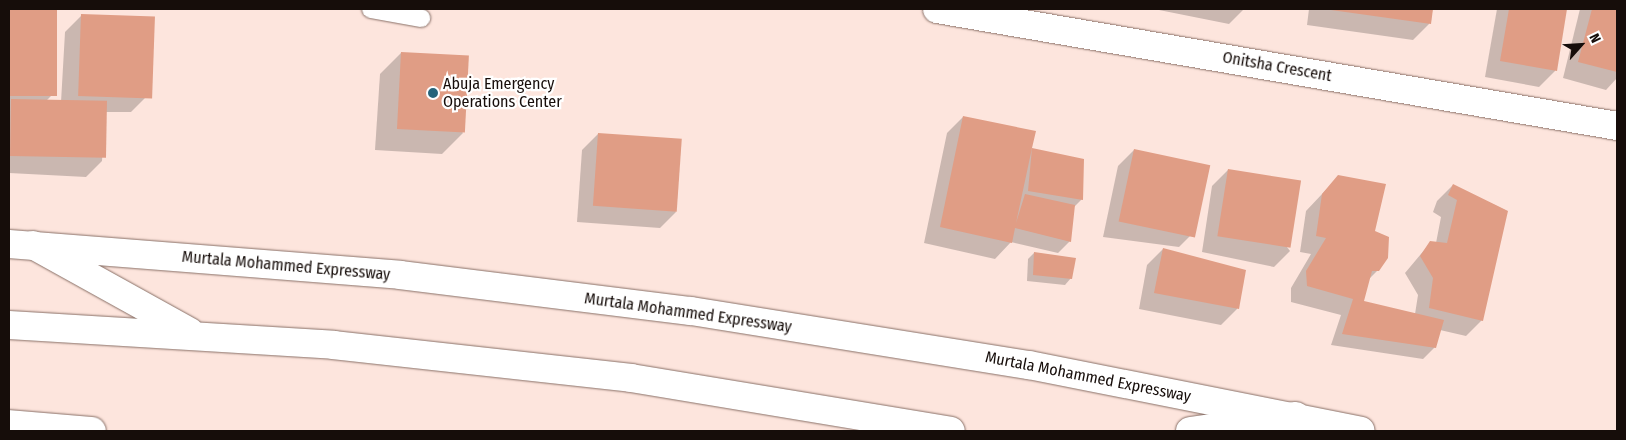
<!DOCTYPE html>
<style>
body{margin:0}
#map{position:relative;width:1626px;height:440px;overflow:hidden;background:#fde5dd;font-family:"Fira Sans Condensed",sans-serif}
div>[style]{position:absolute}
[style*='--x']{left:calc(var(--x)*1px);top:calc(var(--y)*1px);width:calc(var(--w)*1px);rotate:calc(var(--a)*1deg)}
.shadow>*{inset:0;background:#0003}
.building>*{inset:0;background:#e09d85;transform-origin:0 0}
.roads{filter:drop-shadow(0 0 1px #897067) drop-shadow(0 0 1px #897067)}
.service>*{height:18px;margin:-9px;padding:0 9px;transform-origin:9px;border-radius:9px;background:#fff}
.minor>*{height:28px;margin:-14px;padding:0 14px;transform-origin:14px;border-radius:14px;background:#fff}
.trunk>*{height:28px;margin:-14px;padding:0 14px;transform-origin:14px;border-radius:14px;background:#fff}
.motorway>*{height:28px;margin:-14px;padding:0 14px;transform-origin:14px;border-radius:14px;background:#fff}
.dots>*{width:14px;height:14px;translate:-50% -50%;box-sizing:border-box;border:2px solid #fff;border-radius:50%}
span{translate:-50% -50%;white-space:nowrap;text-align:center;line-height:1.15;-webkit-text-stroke:4.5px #fff;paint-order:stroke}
.street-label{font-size:16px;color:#160d0a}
.poi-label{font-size:16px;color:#160d0a}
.left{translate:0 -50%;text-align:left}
.frame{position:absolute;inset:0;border:10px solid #160d0a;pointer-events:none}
.north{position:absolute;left:1556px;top:20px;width:50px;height:50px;-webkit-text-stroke:4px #fff;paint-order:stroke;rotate:64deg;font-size:14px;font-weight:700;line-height:20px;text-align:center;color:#160d0a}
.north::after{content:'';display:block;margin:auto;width:18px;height:22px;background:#160d0a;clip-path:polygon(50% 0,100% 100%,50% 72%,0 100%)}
</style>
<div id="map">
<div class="shadow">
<div style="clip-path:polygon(9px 9px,56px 10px,51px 96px,46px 101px,61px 102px,65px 32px,81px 16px,147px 96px,131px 112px,105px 112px,102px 161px,86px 177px,9px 173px)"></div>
<div style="clip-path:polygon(1154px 9px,1244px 9px,1229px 24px)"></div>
<div style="clip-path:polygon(1309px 9px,1431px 9px,1429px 24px,1413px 40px,1307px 25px)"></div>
<div style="clip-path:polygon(1497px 9px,1566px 9px,1555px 71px,1539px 87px,1485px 77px)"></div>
<div style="clip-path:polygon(1580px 9px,1617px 9px,1617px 78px,1606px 90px,1563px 78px)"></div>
<div style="clip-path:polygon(401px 53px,463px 133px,442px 154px,375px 150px,380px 74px)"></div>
<div style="clip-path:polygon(963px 117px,1030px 149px,1083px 160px,1082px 199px,1073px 208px,1070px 241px,1058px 253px,1011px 242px,995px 259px,924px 243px,947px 133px)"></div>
<div style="clip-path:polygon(598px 134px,676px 212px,660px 228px,577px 222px,582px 150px)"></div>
<div style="clip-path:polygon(1134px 150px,1195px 231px,1179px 247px,1103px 237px,1118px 166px)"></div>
<div style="clip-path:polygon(1228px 170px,1290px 251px,1274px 267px,1202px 252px,1212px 186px)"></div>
<div style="clip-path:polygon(1339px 176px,1373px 232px,1378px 270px,1368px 280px,1363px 302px,1415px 314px,1418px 295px,1405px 273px,1431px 242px,1436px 243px,1441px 217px,1433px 212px,1437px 201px,1453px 185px,1507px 211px,1482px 320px,1466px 336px,1440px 330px,1435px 347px,1423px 359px,1331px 345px,1341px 315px,1291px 302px,1291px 288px,1311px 254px,1300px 252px,1306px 211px)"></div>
<div style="clip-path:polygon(1163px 249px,1245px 271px,1237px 309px,1221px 325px,1139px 309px,1147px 265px)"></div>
<div style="clip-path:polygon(1034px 253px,1071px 278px,1065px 285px,1027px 281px,1028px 259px)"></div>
</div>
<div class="building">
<div style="left:9px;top:9px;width:48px;height:87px"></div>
<div style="clip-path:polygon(1324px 9px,1433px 9px,1431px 24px)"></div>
<div style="clip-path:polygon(1509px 9px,1567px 9px,1557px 71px,1500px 61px)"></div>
<div style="clip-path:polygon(1592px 9px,1617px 9px,1617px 72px,1578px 62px)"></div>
<div style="left:81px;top:14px;width:74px;height:82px;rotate:2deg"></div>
<div style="left:401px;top:52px;width:68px;height:77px;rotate:3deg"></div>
<div style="left:11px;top:99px;width:96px;height:57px;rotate:1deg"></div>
<div style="clip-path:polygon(963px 116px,1036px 131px,1032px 148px,1084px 159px,1083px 200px,1028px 191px,1032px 148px,1016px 223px,1025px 194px,1075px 205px,1071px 242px,1015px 228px,1012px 243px,940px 227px)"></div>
<div style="left:598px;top:133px;width:84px;height:73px;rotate:4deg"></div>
<div style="left:1134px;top:149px;width:78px;height:74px;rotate:12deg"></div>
<div style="left:1228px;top:169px;width:74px;height:68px;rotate:9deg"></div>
<div style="clip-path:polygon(1338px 175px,1386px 184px,1375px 231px,1389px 237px,1388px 258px,1379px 271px,1372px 271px,1364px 301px,1444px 320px,1436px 348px,1342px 334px,1353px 299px,1307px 286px,1306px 271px,1326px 238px,1316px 236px,1322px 194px)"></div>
<div style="clip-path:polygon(1453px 184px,1508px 211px,1483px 321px,1429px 308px,1433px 278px,1420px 256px,1430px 241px,1447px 243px,1457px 200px,1448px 195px)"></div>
<div style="clip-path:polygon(1163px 248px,1246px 270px,1239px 309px,1154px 293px)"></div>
<div style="clip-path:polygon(1034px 252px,1076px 258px,1072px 279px,1033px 275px)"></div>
</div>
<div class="roads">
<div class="service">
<div style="--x:371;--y:9;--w:51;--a:10.2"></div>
</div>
<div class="minor">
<div style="--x:937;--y:9;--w:690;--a:9.76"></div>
</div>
<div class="trunk">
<div style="--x:9;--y:244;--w:392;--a:4.5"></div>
<div style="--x:400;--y:275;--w:293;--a:7.1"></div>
<div style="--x:691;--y:311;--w:342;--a:9.1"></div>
<div style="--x:1029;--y:365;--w:338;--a:11.2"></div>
</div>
<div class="motorway">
<div style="--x:33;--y:245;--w:179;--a:29"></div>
<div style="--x:9;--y:325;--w:325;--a:3.5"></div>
<div style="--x:333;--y:345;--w:300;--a:6.3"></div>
<div style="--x:631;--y:378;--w:324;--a:9.4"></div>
<div style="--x:9;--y:424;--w:83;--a:4.8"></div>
<div style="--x:1190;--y:431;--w:107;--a:-8.1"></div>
</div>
</div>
<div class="dots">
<div style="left:433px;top:93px;background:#26647b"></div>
</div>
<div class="street-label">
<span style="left:1277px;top:67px;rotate:10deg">Onitsha Crescent</span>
<span style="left:286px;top:266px;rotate:5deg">Murtala Mohammed Expressway</span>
<span style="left:688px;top:313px;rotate:8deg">Murtala Mohammed Expressway</span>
<span style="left:1088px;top:377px;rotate:11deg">Murtala Mohammed Expressway</span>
</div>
<div class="poi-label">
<span class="left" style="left:443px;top:93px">Abuja Emergency<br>Operations Center</span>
</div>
<div class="frame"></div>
<div class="north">N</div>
</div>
